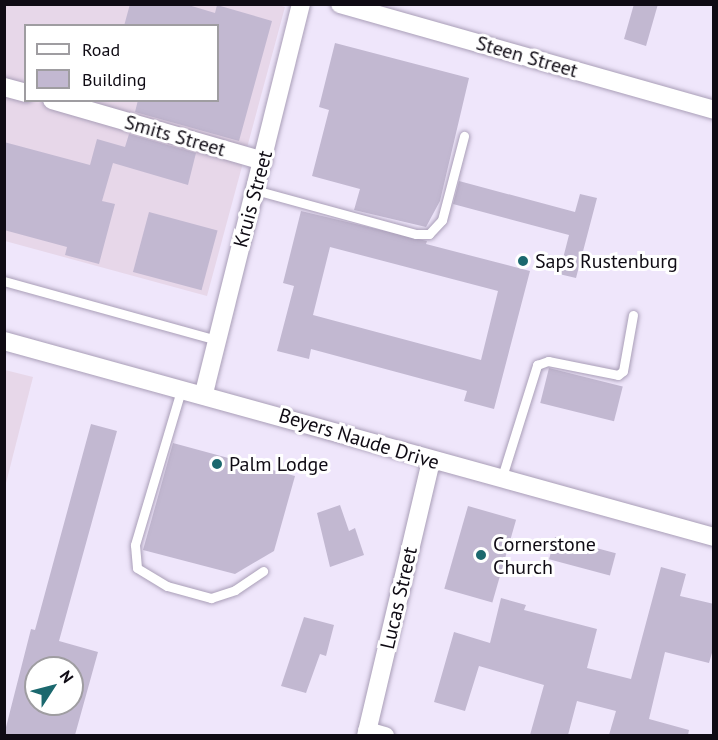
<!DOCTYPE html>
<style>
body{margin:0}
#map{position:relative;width:718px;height:740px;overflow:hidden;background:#efe6fb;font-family:"PT Sans",sans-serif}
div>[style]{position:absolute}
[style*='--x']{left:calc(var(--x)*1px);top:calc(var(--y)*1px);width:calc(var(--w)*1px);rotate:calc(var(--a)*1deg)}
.commercial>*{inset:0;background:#e7d7e9}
.building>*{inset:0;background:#c2b8d1;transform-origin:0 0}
.roads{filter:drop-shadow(0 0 2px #a99eb7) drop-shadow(0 0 2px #a99eb7)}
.lane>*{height:9px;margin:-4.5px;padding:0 4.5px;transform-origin:4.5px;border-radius:4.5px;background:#fff}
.street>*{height:18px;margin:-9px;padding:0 9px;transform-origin:9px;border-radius:9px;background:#fff}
.dots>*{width:16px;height:16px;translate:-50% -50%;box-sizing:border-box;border:3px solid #fff;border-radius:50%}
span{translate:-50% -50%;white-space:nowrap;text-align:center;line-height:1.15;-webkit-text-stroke:6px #fff;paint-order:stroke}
.street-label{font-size:20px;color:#0f0b14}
.poi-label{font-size:20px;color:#0f0b14}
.left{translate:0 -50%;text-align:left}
.frame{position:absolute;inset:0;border:6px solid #0f0b14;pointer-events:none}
.legend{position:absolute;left:24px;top:24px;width:195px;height:78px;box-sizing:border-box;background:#fff;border:2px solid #9f9da1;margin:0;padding:8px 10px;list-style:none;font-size:18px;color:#0f0b14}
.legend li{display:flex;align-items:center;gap:12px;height:30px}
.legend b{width:30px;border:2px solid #9f9da1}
.north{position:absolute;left:24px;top:656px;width:60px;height:60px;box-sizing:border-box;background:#fff;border:2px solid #9f9da1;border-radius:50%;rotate:54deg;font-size:16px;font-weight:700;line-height:24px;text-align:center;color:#0f0b14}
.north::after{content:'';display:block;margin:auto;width:21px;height:27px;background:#1b686e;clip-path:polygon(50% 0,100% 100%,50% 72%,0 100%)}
</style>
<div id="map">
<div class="commercial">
<div style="clip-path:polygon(evenodd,276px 4px,285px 7px,207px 296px,5px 241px,4px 5px,276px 4px,26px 26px,218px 26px,218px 100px,26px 100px,26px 26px)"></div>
<div style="clip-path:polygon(5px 370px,33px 377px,5px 487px,4px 370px)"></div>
</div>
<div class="building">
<div style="clip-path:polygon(130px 4px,185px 4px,215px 13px,217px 5px,272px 21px,239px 141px,135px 112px,138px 100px,218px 100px,218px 26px,124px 26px)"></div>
<div style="clip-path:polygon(634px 4px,658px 4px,646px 46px,624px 39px)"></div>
<div style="clip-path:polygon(335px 43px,469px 78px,440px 201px,426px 227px,354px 210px,360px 189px,312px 176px,329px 110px,319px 107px)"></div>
<div style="clip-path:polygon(129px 134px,196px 153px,188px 185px,113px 163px,102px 201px,115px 204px,99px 264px,65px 255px,67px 247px,4px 230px,4px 142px,90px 165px,97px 139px,125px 147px)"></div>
<div style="clip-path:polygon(459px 181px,575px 212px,580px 194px,597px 198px,576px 278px,559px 274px,569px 235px,453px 204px)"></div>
<div style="clip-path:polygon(evenodd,301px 211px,427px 241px,426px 244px,530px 271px,494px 409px,464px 401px,467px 391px,311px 349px,309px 359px,277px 351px,294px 286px,283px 283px,301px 211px,330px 247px,498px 291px,481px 360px,313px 315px,330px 247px)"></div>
<div style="left:149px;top:212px;width:71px;height:62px;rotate:15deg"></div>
<div style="left:549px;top:368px;width:76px;height:36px;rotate:14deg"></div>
<div style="clip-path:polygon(evenodd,91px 424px,117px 431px,59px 641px,98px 652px,75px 735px,4px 735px,31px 629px,35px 630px,91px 424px,36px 668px,72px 668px,72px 704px,36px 704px,36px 668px)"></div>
<div style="clip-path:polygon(173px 443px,295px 476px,274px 551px,235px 574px,143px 550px)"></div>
<div style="clip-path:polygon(340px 505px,349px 531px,355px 528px,364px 555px,330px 567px,317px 513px)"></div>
<div style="left:468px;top:506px;width:50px;height:86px;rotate:16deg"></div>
<div style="left:555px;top:537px;width:63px;height:23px;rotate:15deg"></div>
<div style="clip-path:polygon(661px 567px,686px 574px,680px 596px,714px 604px,714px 646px,709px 663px,665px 652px,649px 719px,689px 730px,688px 735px,609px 735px,616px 711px,577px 701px,568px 735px,530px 735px,544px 685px,479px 666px,465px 711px,434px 702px,454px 632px,490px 643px,501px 598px,526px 605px,524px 610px,597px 629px,587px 668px,631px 679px)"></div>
<div style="clip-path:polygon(304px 617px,334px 625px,326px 656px,320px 654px,306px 693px,281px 686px)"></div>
</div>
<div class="roads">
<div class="lane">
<div style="--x:255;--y:190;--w:167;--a:15.3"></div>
<div style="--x:416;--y:234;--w:13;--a:0"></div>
<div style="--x:429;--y:234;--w:19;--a:-47"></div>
<div style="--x:442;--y:220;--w:87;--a:-75.3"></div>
<div style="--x:4;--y:281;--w:221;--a:15.5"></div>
<div style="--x:182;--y:387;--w:165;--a:106.6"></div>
<div style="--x:135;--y:545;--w:23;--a:85"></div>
<div style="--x:137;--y:568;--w:35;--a:31"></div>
<div style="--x:167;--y:586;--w:46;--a:15.3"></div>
<div style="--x:211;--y:598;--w:25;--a:-18"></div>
<div style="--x:235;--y:590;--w:34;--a:-34"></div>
<div style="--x:501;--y:480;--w:121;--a:-72.6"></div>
<div style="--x:537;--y:365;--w:12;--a:-20"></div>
<div style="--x:548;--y:361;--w:71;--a:11.3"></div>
<div style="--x:618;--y:375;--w:6;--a:-39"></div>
<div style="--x:623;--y:371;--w:57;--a:-79.9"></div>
</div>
<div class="street">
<div style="--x:340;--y:4;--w:389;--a:15.8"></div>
<div style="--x:4;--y:87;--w:23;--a:15"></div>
<div style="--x:52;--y:100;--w:220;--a:16.1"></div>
<div style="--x:4;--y:341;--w:737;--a:15.43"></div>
<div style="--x:204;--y:393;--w:401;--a:-76"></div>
<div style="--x:367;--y:731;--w:19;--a:16"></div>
<div style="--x:366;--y:736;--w:283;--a:-76.7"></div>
</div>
</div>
<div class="dots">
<div style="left:523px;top:261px;background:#1b686e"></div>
<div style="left:217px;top:464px;background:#1b686e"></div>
<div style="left:481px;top:555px;background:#1b686e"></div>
</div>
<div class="street-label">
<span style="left:527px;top:57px;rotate:16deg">Steen Street</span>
<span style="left:175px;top:136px;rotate:16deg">Smits Street</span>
<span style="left:253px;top:199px;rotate:-75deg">Kruis Street</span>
<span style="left:359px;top:439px;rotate:17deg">Beyers Naude Drive</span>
<span style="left:399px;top:598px;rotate:-77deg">Lucas Street</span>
</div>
<div class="poi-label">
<span class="left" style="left:535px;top:261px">Saps Rustenburg</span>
<span class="left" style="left:229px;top:464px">Palm Lodge</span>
<span class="left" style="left:493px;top:556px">Cornerstone<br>Church</span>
</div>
<div class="frame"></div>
<ul class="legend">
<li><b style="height:8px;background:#fff"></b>Road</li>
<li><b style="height:16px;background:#c2b8d1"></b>Building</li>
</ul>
<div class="north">N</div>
</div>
